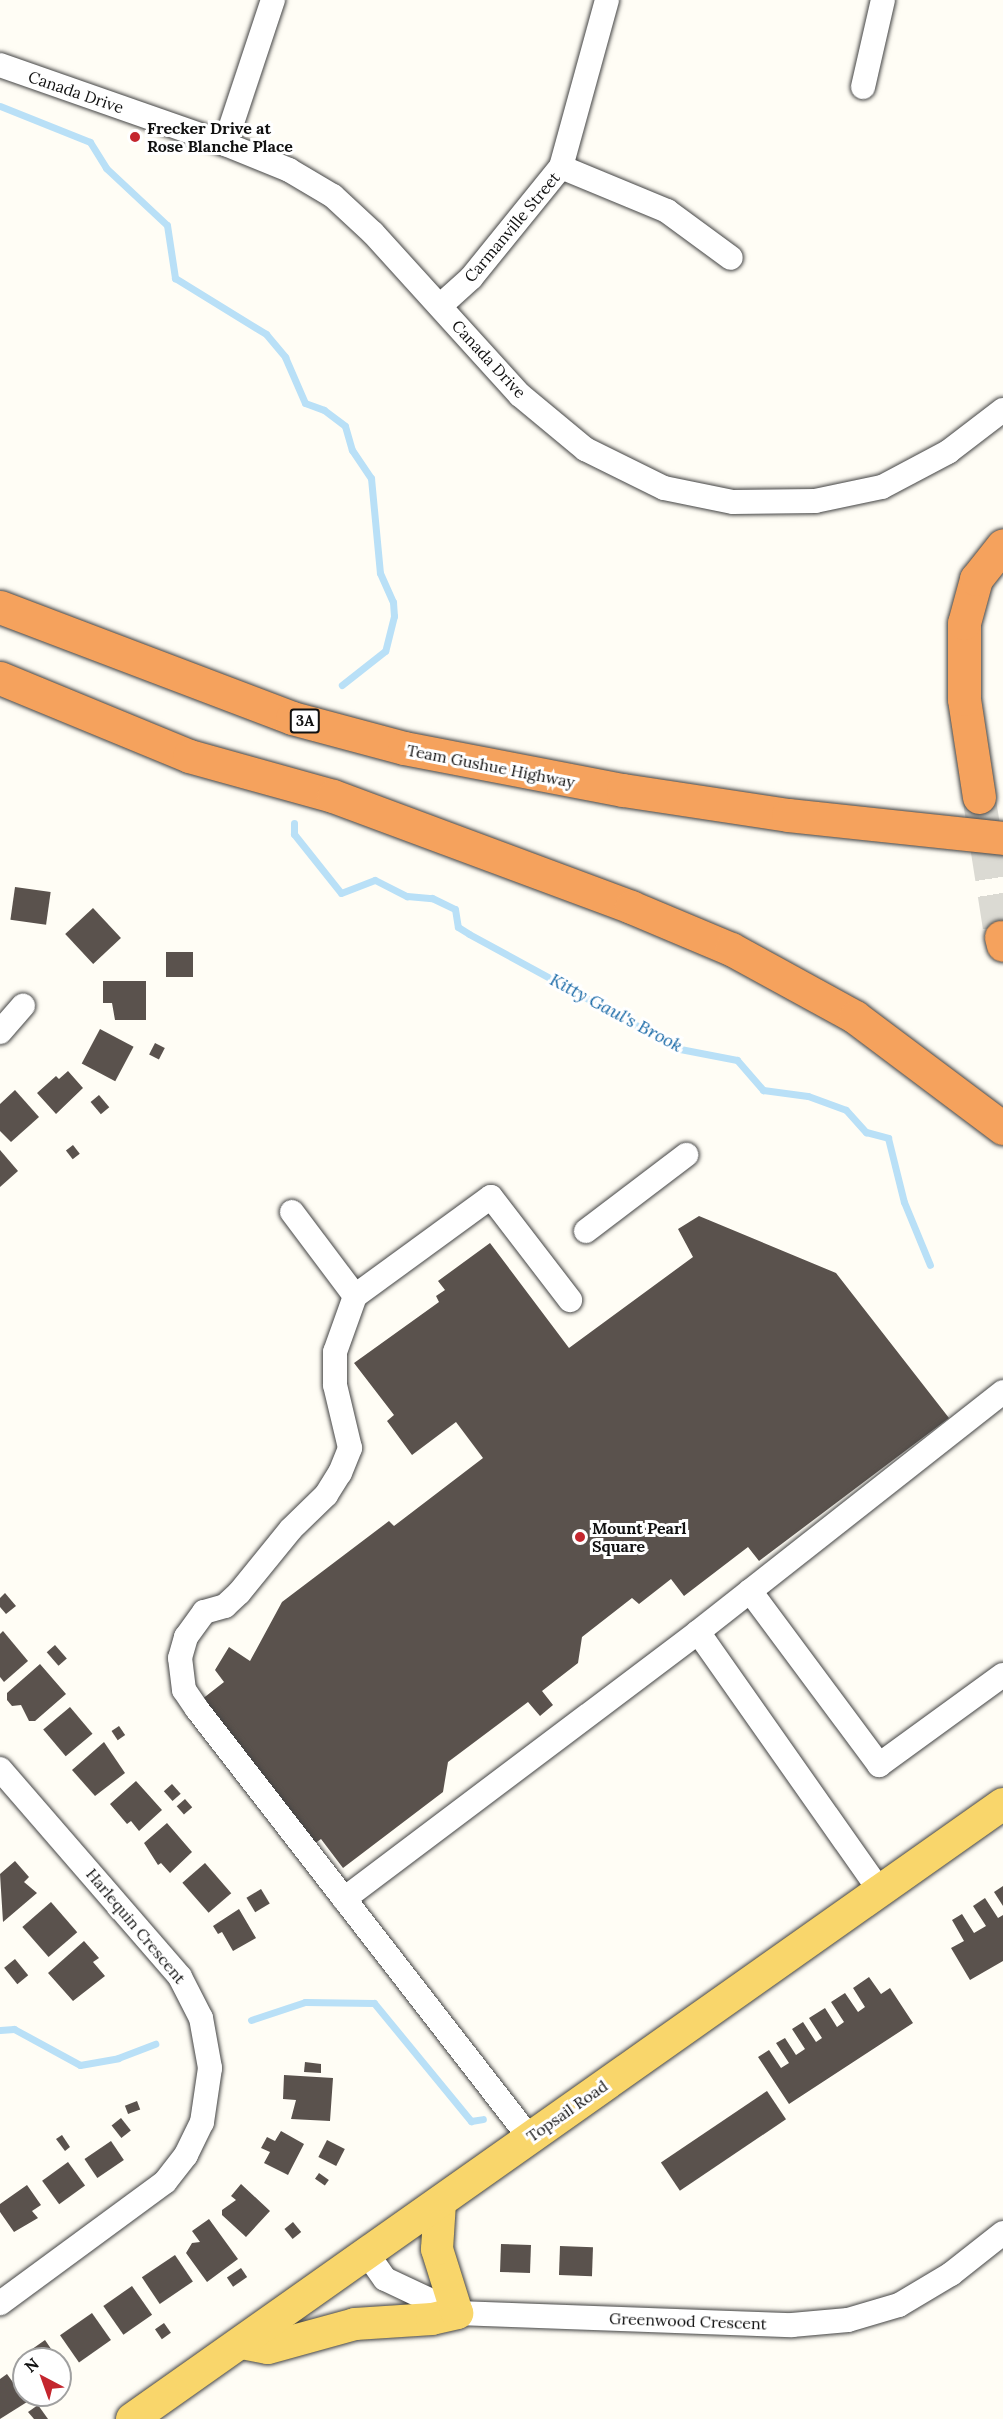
<!DOCTYPE html>
<style>
body{margin:0}
#map{position:relative;width:1003px;height:2419px;overflow:hidden;background:#fffdf5;font-family:Lora,serif}
div>[style]{position:absolute}
[style*='--x']{left:calc(var(--x)*1px);top:calc(var(--y)*1px);width:calc(var(--w)*1px);rotate:calc(var(--a)*1deg)}
.stream>*{height:7px;margin:-3.5px;padding:0 3.5px;transform-origin:3.5px;border-radius:3.5px;background:#b9e0f7}
.building>*{inset:0;background:#5a524d;transform-origin:0 0}
.highway-tunnel>*{height:33px;margin-top:-16.5px;transform-origin:0;background:repeating-linear-gradient(90deg,#dbdad3 0 33px,transparent 0 49px)}
.roads{filter:drop-shadow(0 0 2px #444) drop-shadow(0 0 2px #444)}
.minor>*{height:24px;margin:-12px;padding:0 12px;transform-origin:12px;border-radius:12px;background:#fff}
.major>*{height:32px;margin:-16px;padding:0 16px;transform-origin:16px;border-radius:16px;background:#f9d66b}
.highway>*{height:33px;margin:-16.5px;padding:0 16.5px;transform-origin:16.5px;border-radius:16.5px;background:#f5a25d}
.dots>*{width:16px;height:16px;translate:-50% -50%;box-sizing:border-box;border:3px solid #fff;border-radius:50%}
span{translate:-50% -50%;white-space:nowrap;text-align:center;line-height:1.15;-webkit-text-stroke:6px #fff;paint-order:stroke}
.shield-label span{padding:2px 4px;background:#fff;border:2px solid;border-radius:4px;-webkit-text-stroke-width:0}
.shield-label{font-size:15px;color:#111;font-weight:700}
.street-label{font-size:16px;color:#111}
.poi-label{font-size:16px;color:#111;font-weight:700}
.left{translate:0 -50%;text-align:left}
.water-label{font-size:18px;color:#1768a6;font-style:italic}
.north{position:absolute;left:12px;top:2347px;width:60px;height:60px;box-sizing:border-box;background:#fff;border:2px solid #a0a0a0;border-radius:50%;rotate:319deg;font-size:16px;font-weight:700;line-height:24px;text-align:center;color:#111}
.north::after{content:'';display:block;margin:auto;width:21px;height:27px;background:#c4262e;clip-path:polygon(50% 0,100% 100%,50% 72%,0 100%)}
</style>
<div id="map">
<div class="stream">
<div style="--x:0;--y:106;--w:97;--a:21.8"></div>
<div style="--x:90;--y:142;--w:31;--a:58"></div>
<div style="--x:106;--y:168;--w:83;--a:43.1"></div>
<div style="--x:167;--y:225;--w:54;--a:81.4"></div>
<div style="--x:175;--y:278;--w:107;--a:31.6"></div>
<div style="--x:266;--y:334;--w:30;--a:50"></div>
<div style="--x:285;--y:357;--w:50;--a:66.5"></div>
<div style="--x:305;--y:403;--w:20;--a:20"></div>
<div style="--x:324;--y:410;--w:26;--a:37"></div>
<div style="--x:345;--y:426;--w:25;--a:74"></div>
<div style="--x:352;--y:450;--w:34;--a:56"></div>
<div style="--x:371;--y:478;--w:95;--a:84.6"></div>
<div style="--x:380;--y:573;--w:32;--a:66"></div>
<div style="--x:393;--y:602;--w:14;--a:86"></div>
<div style="--x:394;--y:616;--w:36;--a:104"></div>
<div style="--x:385;--y:651;--w:55;--a:141.7"></div>
<div style="--x:294;--y:823;--w:11;--a:90"></div>
<div style="--x:294;--y:834;--w:75;--a:51.5"></div>
<div style="--x:341;--y:893;--w:36;--a:-21"></div>
<div style="--x:375;--y:880;--w:36;--a:27"></div>
<div style="--x:407;--y:896;--w:25;--a:5"></div>
<div style="--x:432;--y:898;--w:25;--a:26"></div>
<div style="--x:455;--y:909;--w:18;--a:81"></div>
<div style="--x:458;--y:927;--w:13;--a:32"></div>
<div style="--x:469;--y:934;--w:240;--a:28.6"></div>
<div style="--x:680;--y:1049;--w:58;--a:10.9"></div>
<div style="--x:737;--y:1060;--w:40;--a:49"></div>
<div style="--x:763;--y:1090;--w:45;--a:7.6"></div>
<div style="--x:808;--y:1096;--w:40;--a:20.2"></div>
<div style="--x:846;--y:1110;--w:30;--a:48"></div>
<div style="--x:866;--y:1132;--w:23;--a:15"></div>
<div style="--x:888;--y:1138;--w:66;--a:76"></div>
<div style="--x:904;--y:1202;--w:68;--a:67.6"></div>
<div style="--x:251;--y:2020;--w:57;--a:-18.4"></div>
<div style="--x:305;--y:2002;--w:69;--a:0.8"></div>
<div style="--x:374;--y:2003;--w:153;--a:50.6"></div>
<div style="--x:471;--y:2121;--w:12;--a:-9"></div>
<div style="--x:0;--y:2030;--w:14;--a:-4"></div>
<div style="--x:14;--y:2029;--w:75;--a:28.6"></div>
<div style="--x:80;--y:2065;--w:39;--a:-10"></div>
<div style="--x:118;--y:2058;--w:40;--a:-21"></div>
</div>
<div class="building">
<div style="left:15px;top:887px;width:36px;height:33px;rotate:8deg"></div>
<div style="left:93px;top:908px;width:41px;height:38px;rotate:47deg"></div>
<div style="left:166px;top:952px;width:27px;height:25px"></div>
<div style="clip-path:polygon(103px 981px,146px 981px,146px 1020px,115px 1020px,112px 1003px,103px 1003px)"></div>
<div style="left:100px;top:1029px;width:38px;height:39px;rotate:28deg"></div>
<div style="left:155px;top:1043px;width:11px;height:13px;rotate:27deg"></div>
<div style="clip-path:polygon(68px 1071px,83px 1088px,56px 1114px,37px 1093px,56px 1076px,59px 1079px)"></div>
<div style="clip-path:polygon(15px 1090px,39px 1117px,11px 1142px,0 1131px,0 1104px)"></div>
<div style="left:99px;top:1095px;width:16px;height:11px;rotate:50deg"></div>
<div style="left:73px;top:1145px;width:11px;height:9px;rotate:52deg"></div>
<div style="clip-path:polygon(0 1150px,18px 1171px,0 1187px)"></div>
<div style="clip-path:polygon(699px 1216px,836px 1273px,949px 1418px,759px 1561px,748px 1547px,684px 1596px,671px 1579px,639px 1604px,632px 1598px,582px 1637px,578px 1663px,542px 1691px,553px 1705px,540px 1716px,528px 1702px,448px 1762px,443px 1792px,343px 1868px,321px 1839px,307px 1849px,201px 1700px,224px 1682px,215px 1670px,229px 1647px,250px 1661px,282px 1602px,389px 1521px,394px 1526px,483px 1458px,456px 1422px,412px 1455px,387px 1421px,394px 1415px,354px 1363px,439px 1302px,436px 1296px,445px 1290px,438px 1281px,490px 1243px,569px 1348px,693px 1257px,678px 1229px)"></div>
<div style="clip-path:polygon(5px 1593px,16px 1606px,6px 1614px,0 1607px,0 1598px)"></div>
<div style="clip-path:polygon(3px 1631px,28px 1661px,4px 1682px,0 1677px,0 1634px)"></div>
<div style="left:55px;top:1645px;width:18px;height:11px;rotate:49deg"></div>
<div style="clip-path:polygon(40px 1664px,66px 1694px,35px 1721px,29px 1721px,21px 1705px,12px 1706px,7px 1700px,7px 1693px)"></div>
<div style="left:70px;top:1707px;width:35px;height:35px;rotate:50deg"></div>
<div style="left:119px;top:1726px;width:11px;height:9px;rotate:56deg"></div>
<div style="clip-path:polygon(104px 1742px,125px 1773px,95px 1796px,72px 1770px)"></div>
<div style="clip-path:polygon(136px 1781px,162px 1810px,139px 1831px,131px 1821px,127px 1824px,110px 1804px)"></div>
<div style="left:172px;top:1784px;width:13px;height:11px;rotate:48deg"></div>
<div style="left:185px;top:1799px;width:11px;height:11px;rotate:49deg"></div>
<div style="clip-path:polygon(167px 1823px,192px 1852px,170px 1873px,161px 1863px,158px 1865px,144px 1843px)"></div>
<div style="clip-path:polygon(15px 1861px,29px 1877px,24px 1882px,37px 1893px,3px 1922px,0 1874px)"></div>
<div style="left:205px;top:1863px;width:40px;height:30px;rotate:49deg"></div>
<div style="clip-path:polygon(1003px 1886px,1003px 1906px,994px 1892px)"></div>
<div style="left:261px;top:1889px;width:17px;height:17px;rotate:59deg"></div>
<div style="clip-path:polygon(985px 1898px,998px 1918px,1003px 1915px,1003px 1961px,970px 1980px,951px 1948px,964px 1941px,952px 1920px,962px 1914px,974px 1933px,986px 1926px,973px 1906px)"></div>
<div style="left:51px;top:1902px;width:40px;height:38px;rotate:49deg"></div>
<div style="clip-path:polygon(239px 1909px,256px 1938px,233px 1951px,222px 1932px,218px 1934px,213px 1926px)"></div>
<div style="clip-path:polygon(84px 1941px,99px 1958px,93px 1962px,105px 1976px,73px 2001px,48px 1973px)"></div>
<div style="left:15px;top:1959px;width:21px;height:14px;rotate:51deg"></div>
<div style="clip-path:polygon(869px 1977px,881px 1994px,890px 1988px,913px 2023px,789px 2104px,758px 2057px,769px 2050px,781px 2068px,789px 2063px,776px 2043px,785px 2038px,796px 2055px,805px 2049px,792px 2029px,803px 2022px,816px 2042px,822px 2038px,809px 2018px,825px 2008px,837px 2027px,844px 2022px,831px 2002px,845px 1993px,858px 2012px,865px 2007px,853px 1988px)"></div>
<div style="clip-path:polygon(305px 2062px,321px 2064px,321px 2073px,304px 2072px)"></div>
<div style="clip-path:polygon(284px 2075px,333px 2078px,330px 2121px,291px 2119px,296px 2100px,283px 2099px)"></div>
<div style="left:767px;top:2091px;width:34px;height:128px;rotate:56deg"></div>
<div style="left:137px;top:2101px;width:9px;height:13px;rotate:69deg"></div>
<div style="left:121px;top:2118px;width:16px;height:12px;rotate:52deg"></div>
<div style="clip-path:polygon(281px 2131px,304px 2144px,288px 2175px,264px 2163px,270px 2152px,261px 2148px,267px 2137px,275px 2141px)"></div>
<div style="clip-path:polygon(62px 2135px,70px 2147px,65px 2151px,56px 2139px)"></div>
<div style="left:327px;top:2140px;width:20px;height:19px;rotate:27deg"></div>
<div style="left:111px;top:2141px;width:23px;height:32px;rotate:56deg"></div>
<div style="left:68px;top:2162px;width:29px;height:32px;rotate:54deg"></div>
<div style="left:319px;top:2173px;width:12px;height:7px;rotate:35deg"></div>
<div style="clip-path:polygon(241px 2184px,270px 2211px,246px 2237px,222px 2215px,222px 2210px,236px 2200px,231px 2196px)"></div>
<div style="clip-path:polygon(27px 2185px,41px 2205px,32px 2211px,38px 2218px,14px 2232px,0 2212px,0 2204px)"></div>
<div style="clip-path:polygon(209px 2219px,238px 2259px,207px 2282px,186px 2253px,192px 2243px,200px 2242px,192px 2231px)"></div>
<div style="left:293px;top:2222px;width:13px;height:11px;rotate:51deg"></div>
<div style="left:501px;top:2244px;width:30px;height:28px;rotate:2deg"></div>
<div style="left:560px;top:2246px;width:33px;height:29px;rotate:2deg"></div>
<div style="left:175px;top:2255px;width:32px;height:40px;rotate:56deg"></div>
<div style="left:241px;top:2268px;width:11px;height:17px;rotate:56deg"></div>
<div style="left:132px;top:2286px;width:35px;height:35px;rotate:55deg"></div>
<div style="left:92px;top:2313px;width:33px;height:39px;rotate:55deg"></div>
<div style="left:164px;top:2323px;width:12px;height:11px;rotate:55deg"></div>
<div style="clip-path:polygon(45px 2340px,58px 2359px,24px 2359px,24px 2367px,18px 2359px)"></div>
<div style="clip-path:polygon(60px 2362px,70px 2376px,60px 2383px)"></div>
<div style="clip-path:polygon(7px 2374px,27px 2402px,0 2419px,0 2379px)"></div>
<div style="clip-path:polygon(38px 2405px,48px 2419px,34px 2419px,28px 2412px)"></div>
</div>
<div class="highway-tunnel">
<div style="--x:979;--y:797;--w:142;--a:81.1"></div>
</div>
<div class="roads">
<div class="minor">
<div style="--x:0;--y:65;--w:238;--a:19.3"></div>
<div style="--x:225;--y:144;--w:69;--a:22.1"></div>
<div style="--x:289;--y:170;--w:51;--a:30.6"></div>
<div style="--x:333;--y:196;--w:54;--a:42.8"></div>
<div style="--x:373;--y:233;--w:219;--a:47.8"></div>
<div style="--x:520;--y:395;--w:85;--a:39.7"></div>
<div style="--x:585;--y:449;--w:88;--a:26.3"></div>
<div style="--x:664;--y:488;--w:70;--a:11.5"></div>
<div style="--x:733;--y:502;--w:82;--a:-0.7"></div>
<div style="--x:815;--y:501;--w:68;--a:-11.8"></div>
<div style="--x:882;--y:487;--w:75;--a:-27.9"></div>
<div style="--x:948;--y:452;--w:69;--a:-37.4"></div>
<div style="--x:863;--y:87;--w:89;--a:-77.1"></div>
<div style="--x:225;--y:144;--w:152;--a:-71.6"></div>
<div style="--x:561;--y:167;--w:115;--a:22.5"></div>
<div style="--x:667;--y:211;--w:79;--a:36.3"></div>
<div style="--x:440;--y:306;--w:42;--a:-42.1"></div>
<div style="--x:471;--y:278;--w:143;--a:-51"></div>
<div style="--x:561;--y:167;--w:173;--a:-74.6"></div>
<div style="--x:0;--y:1032;--w:35;--a:-49"></div>
<div style="--x:292;--y:1212;--w:105;--a:53.1"></div>
<div style="--x:586;--y:1231;--w:126;--a:-37.2"></div>
<div style="--x:750;--y:1591;--w:217;--a:53.4"></div>
<div style="--x:879;--y:1765;--w:153;--a:-36"></div>
<div style="--x:698;--y:1632;--w:318;--a:54.9"></div>
<div style="--x:0;--y:1769;--w:275;--a:49.1"></div>
<div style="--x:180;--y:1977;--w:46;--a:62.9"></div>
<div style="--x:201;--y:2018;--w:51;--a:79.8"></div>
<div style="--x:210;--y:2068;--w:55;--a:98.4"></div>
<div style="--x:202;--y:2122;--w:37;--a:116"></div>
<div style="--x:186;--y:2155;--w:34;--a:128"></div>
<div style="--x:165;--y:2182;--w:205;--a:143.7"></div>
<div style="--x:344;--y:1899;--w:443;--a:-37"></div>
<div style="--x:698;--y:1632;--w:388;--a:-38.2"></div>
<div style="--x:529;--y:2137;--w:542;--a:-127.8"></div>
<div style="--x:197;--y:1709;--w:23;--a:-124"></div>
<div style="--x:184;--y:1690;--w:32;--a:-97"></div>
<div style="--x:180;--y:1658;--w:22;--a:-74"></div>
<div style="--x:186;--y:1637;--w:31;--a:-54"></div>
<div style="--x:204;--y:1612;--w:22;--a:-16"></div>
<div style="--x:225;--y:1606;--w:19;--a:-43"></div>
<div style="--x:239;--y:1593;--w:82;--a:-50.9"></div>
<div style="--x:291;--y:1529;--w:49;--a:-44.2"></div>
<div style="--x:326;--y:1495;--w:26;--a:-58"></div>
<div style="--x:340;--y:1473;--w:27;--a:-68"></div>
<div style="--x:350;--y:1448;--w:65;--a:-103.4"></div>
<div style="--x:335;--y:1385;--w:33;--a:-90"></div>
<div style="--x:335;--y:1352;--w:59;--a:-70.3"></div>
<div style="--x:355;--y:1296;--w:168;--a:-36.1"></div>
<div style="--x:491;--y:1197;--w:130;--a:52.5"></div>
<div style="--x:368;--y:2255;--w:29;--a:55"></div>
<div style="--x:385;--y:2279;--w:80;--a:25.3"></div>
<div style="--x:457;--y:2313;--w:335;--a:2.1"></div>
<div style="--x:792;--y:2325;--w:56;--a:-5.1"></div>
<div style="--x:848;--y:2320;--w:53;--a:-16.4"></div>
<div style="--x:899;--y:2305;--w:61;--a:-30.8"></div>
<div style="--x:951;--y:2274;--w:66;--a:-38.3"></div>
</div>
<div class="major">
<div style="--x:242;--y:2343;--w:26;--a:11"></div>
<div style="--x:268;--y:2348;--w:90;--a:-15.4"></div>
<div style="--x:355;--y:2324;--w:77;--a:-3.7"></div>
<div style="--x:432;--y:2319;--w:26;--a:-13"></div>
<div style="--x:457;--y:2313;--w:67;--a:-107.4"></div>
<div style="--x:437;--y:2249;--w:47;--a:-86.3"></div>
<div style="--x:132;--y:2419;--w:1066;--a:-35.23"></div>
</div>
<div class="highway">
<div style="--x:0;--y:607;--w:312;--a:20.8"></div>
<div style="--x:292;--y:718;--w:116;--a:15"></div>
<div style="--x:404;--y:748;--w:223;--a:10.9"></div>
<div style="--x:623;--y:790;--w:167;--a:8.6"></div>
<div style="--x:788;--y:815;--w:216;--a:6.1"></div>
<div style="--x:0;--y:678;--w:204;--a:22.4"></div>
<div style="--x:189;--y:756;--w:149;--a:15.5"></div>
<div style="--x:333;--y:796;--w:318;--a:20.4"></div>
<div style="--x:631;--y:907;--w:108;--a:22.8"></div>
<div style="--x:731;--y:949;--w:141;--a:28.7"></div>
<div style="--x:855;--y:1017;--w:185;--a:36.9"></div>
<div style="--x:979;--y:797;--w:99;--a:-98.7"></div>
<div style="--x:964;--y:699;--w:76;--a:-90"></div>
<div style="--x:964;--y:623;--w:46;--a:-74.7"></div>
<div style="--x:976;--y:579;--w:43;--a:-51.5"></div>
<div style="--x:1001;--y:937;--w:8;--a:76"></div>
</div>
</div>
<div class="dots">
<div style="left:135px;top:137px;background:#c4262e"></div>
<div style="left:580px;top:1537px;background:#c4262e"></div>
</div>
<div class="shield-label">
<span style="left:305px;top:721px">3A</span>
</div>
<div class="street-label">
<span style="left:76px;top:92px;rotate:19deg">Canada Drive</span>
<span style="left:512px;top:227px;rotate:-50deg">Carmanville Street</span>
<span style="left:489px;top:359px;rotate:47deg">Canada Drive</span>
<span style="left:491px;top:766px;rotate:11deg">Team Gushue Highway</span>
<span style="left:136px;top:1926px;rotate:50deg">Harlequin Crescent</span>
<span style="left:567px;top:2111px;rotate:-35deg">Topsail Road</span>
<span style="left:688px;top:2321px;rotate:2deg">Greenwood Crescent</span>
</div>
<div class="poi-label">
<span class="left" style="left:147px;top:137px">Frecker Drive at<br>Rose Blanche Place</span>
<span class="left" style="left:592px;top:1537px">Mount Pearl<br>Square</span>
</div>
<div class="water-label">
<span style="left:616px;top:1013px;rotate:28deg">Kitty Gaul's Brook</span>
</div>
<div class="north">N</div>
</div>
